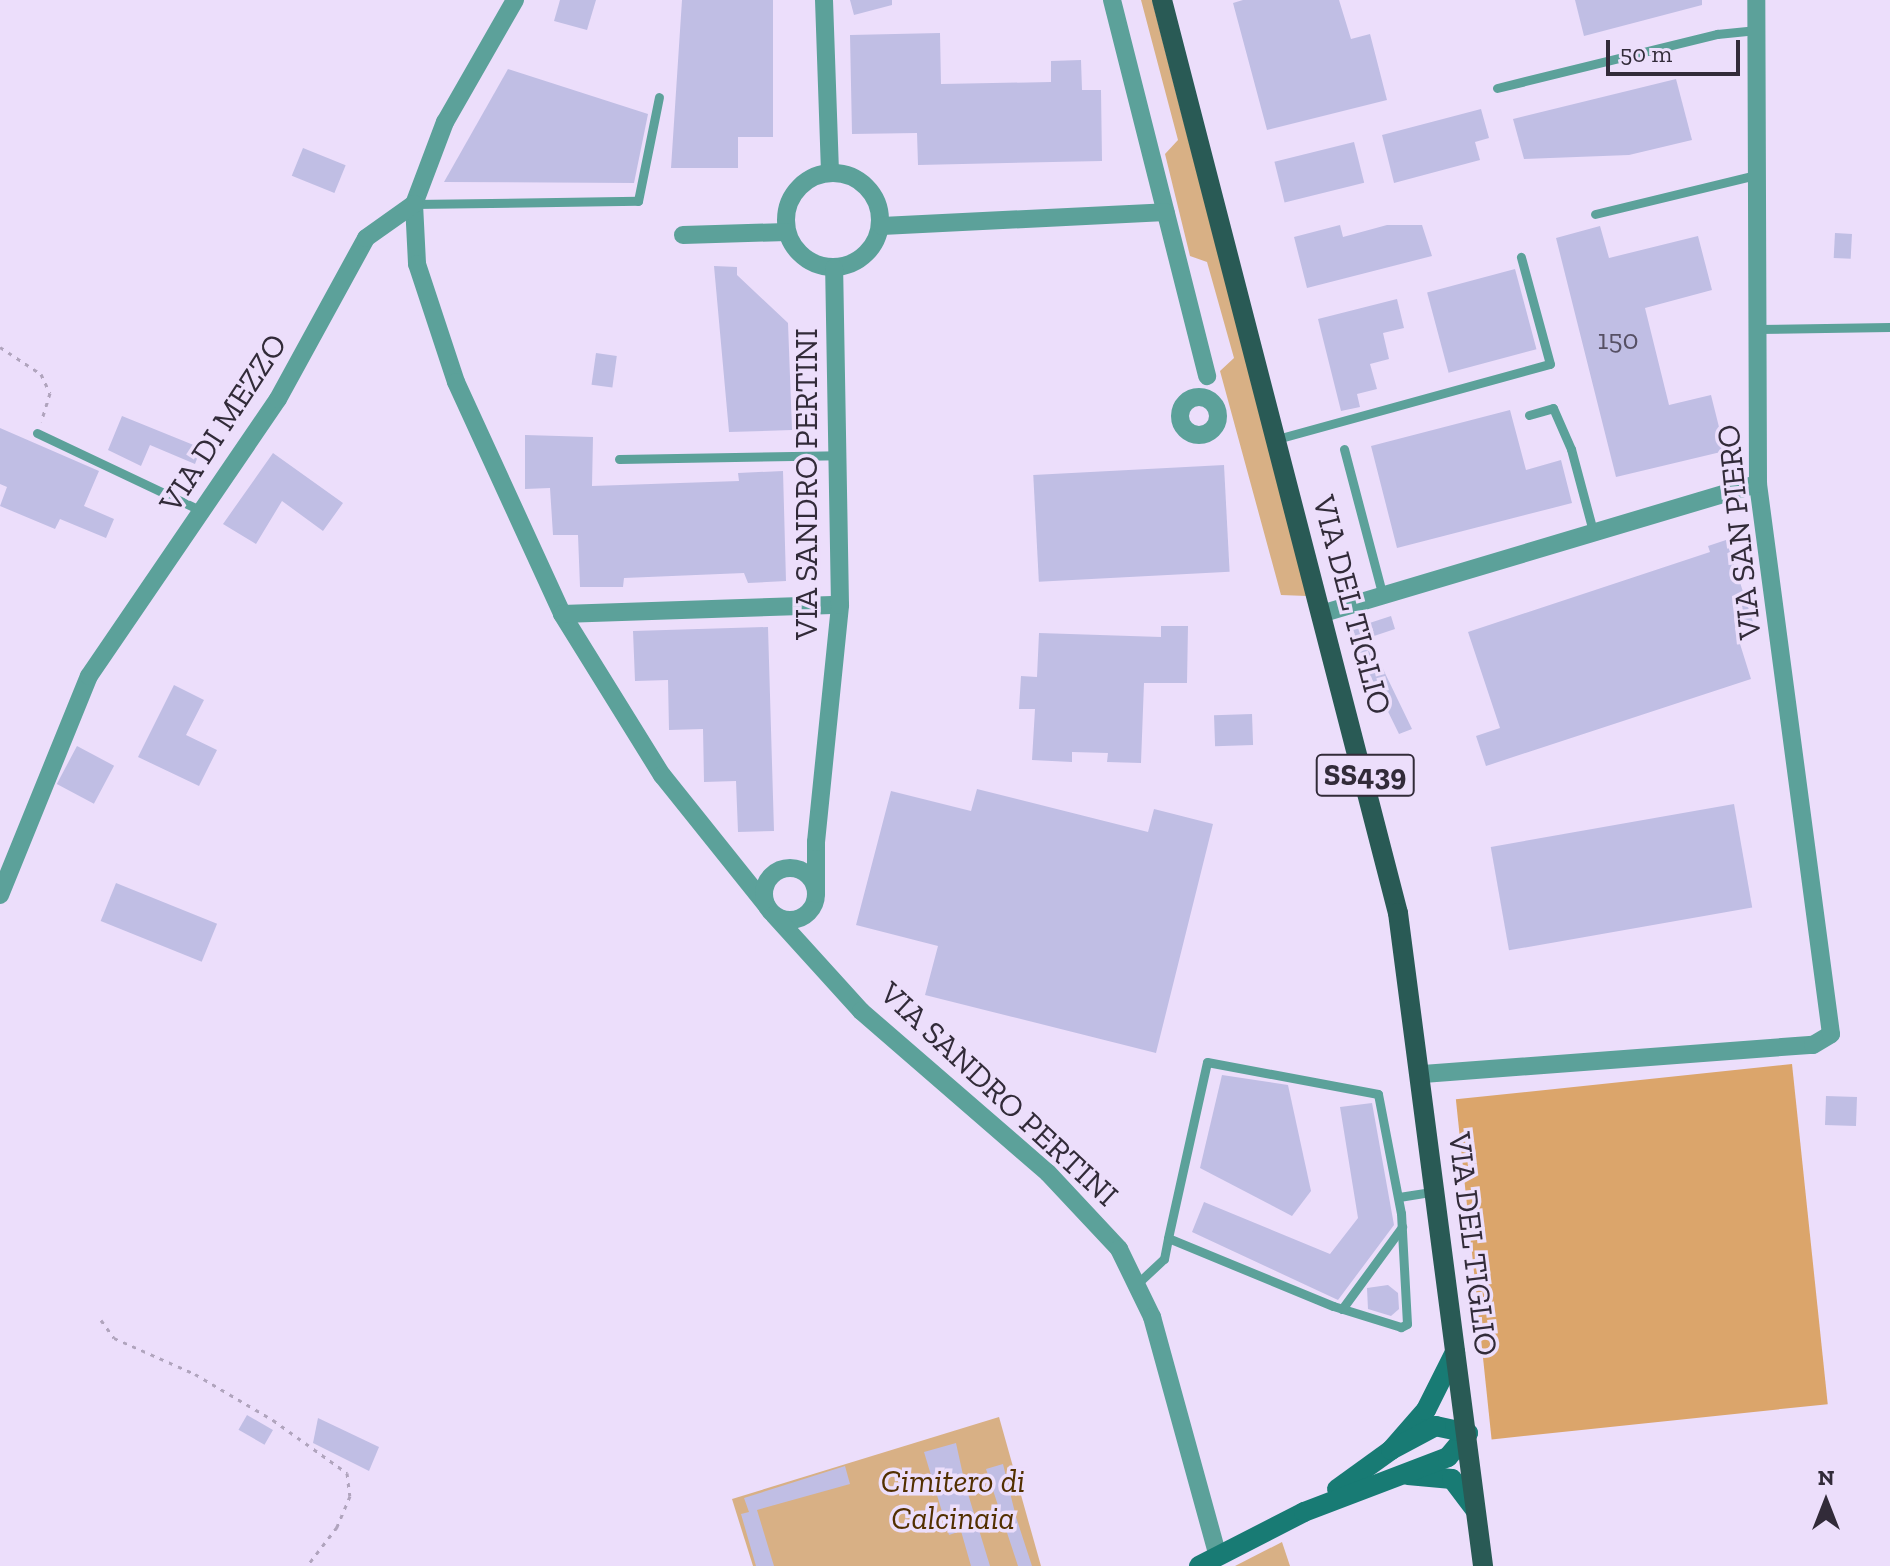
<!DOCTYPE html>
<style>
body{margin:0}
#map{position:relative;width:1890px;height:1566px;overflow:hidden;background:#ecdefb;font-family:"Zilla Slab",serif}
div>[style]{position:absolute}
[style*='--x']{left:calc(var(--x)*1px);top:calc(var(--y)*1px);width:calc(var(--w)*1px);rotate:calc(var(--a)*1deg)}
.green>*{inset:0;background:#d8b085}
.forest>*{inset:0;background:#dba56b;transform-origin:0 0}
.building>*{inset:0;background:#c0bee4;transform-origin:0 0}
.path>*{height:3px;margin-top:-1.5px;transform-origin:0;background:repeating-linear-gradient(90deg,#b0a4bd 0 4px,transparent 0 10px)}
.lane>*{height:9px;margin:-4.5px;padding:0 4.5px;transform-origin:4.5px;border-radius:4.5px;background:#5ca19a}
.street>*{height:18px;margin:-9px;padding:0 9px;transform-origin:9px;border-radius:9px;background:#5ca19a}
.street>.ring{margin:-9px;padding:0;box-sizing:content-box;background:none;border:18px solid #5ca19a;border-radius:50%}
.secondary>*{height:20px;margin:-10px;padding:0 10px;transform-origin:10px;border-radius:10px;background:#187b74}
.primary>*{height:20px;margin:-10px;padding:0 10px;transform-origin:10px;border-radius:10px;background:#295a55}
span{translate:-50% -50%;white-space:nowrap;text-align:center;line-height:1.15;-webkit-text-stroke:7px #ecdefb;paint-order:stroke}
.number-label{font-size:28px;color:#565064}
.number-label span{-webkit-text-stroke-width:0}
.shield-label span{padding:2px 6px;background:#ecdefb;border:2px solid;border-radius:6px;-webkit-text-stroke-width:0}
.shield-label{font-size:30px;color:#322b39;font-weight:700}
.street-label{font-size:32px;color:#322b39}
.park-label{font-size:32px;color:#522f00;font-style:italic}
.north{position:absolute;left:1786px;top:1462px;width:80px;height:80px;-webkit-text-stroke:6px #ecdefb;paint-order:stroke;rotate:0deg;font-size:22px;font-weight:700;line-height:32px;text-align:center;color:#322b39}
.north::after{content:'';display:block;margin:auto;width:28px;height:36px;background:#322b39;clip-path:polygon(50% 0,100% 100%,50% 72%,0 100%)}
.scale{position:absolute;left:1606px;top:40px;width:134px;height:36px;box-sizing:border-box;border:4px solid #322b39;border-top:0;padding-left:10px;font-size:24px;line-height:28px;white-space:nowrap;color:#322b39;-webkit-text-stroke:6px #ecdefb;paint-order:stroke}
</style>
<div id="map">
<div class="green">
<div style="clip-path:polygon(1141px 0,1152px 0,1307px 596px,1281px 595px,1220px 371px,1234px 358px,1207px 262px,1190px 256px,1165px 154px,1178px 140px)"></div>
<div style="clip-path:polygon(999px 1417px,1041px 1566px,753px 1566px,732px 1499px)"></div>
<div style="clip-path:polygon(1282px 1542px,1290px 1566px,1235px 1566px)"></div>
</div>
<div class="forest">
<div style="left:1792px;top:1064px;width:342px;height:338px;rotate:84deg"></div>
</div>
<div class="building">
<div style="clip-path:polygon(560px 0,596px 0,587px 30px,554px 21px)"></div>
<div style="clip-path:polygon(682px 0,773px 0,773px 137px,738px 137px,738px 168px,671px 168px)"></div>
<div style="clip-path:polygon(850px 0,892px 0,892px 5px,854px 15px)"></div>
<div style="clip-path:polygon(1243px 0,1339px 0,1351px 39px,1370px 34px,1387px 100px,1267px 130px,1233px 3px)"></div>
<div style="clip-path:polygon(1575px 0,1702px 0,1702px 5px,1584px 36px)"></div>
<div style="clip-path:polygon(940px 33px,941px 84px,1051px 82px,1051px 61px,1081px 60px,1082px 90px,1101px 90px,1102px 161px,918px 165px,917px 133px,852px 134px,850px 35px)"></div>
<div style="clip-path:polygon(508px 69px,648px 114px,634px 183px,444px 182px)"></div>
<div style="clip-path:polygon(1676px 79px,1692px 140px,1629px 155px,1524px 159px,1513px 119px)"></div>
<div style="clip-path:polygon(1481px 109px,1489px 138px,1475px 142px,1480px 160px,1394px 183px,1382px 135px)"></div>
<div style="left:1354px;top:142px;width:42px;height:82px;rotate:76deg"></div>
<div style="left:303px;top:148px;width:46px;height:30px;rotate:22deg"></div>
<div style="clip-path:polygon(1340px 225px,1343px 237px,1387px 225px,1422px 225px,1432px 256px,1307px 288px,1294px 237px)"></div>
<div style="clip-path:polygon(1600px 226px,1609px 258px,1698px 236px,1712px 290px,1645px 308px,1669px 405px,1711px 395px,1725px 451px,1616px 477px,1556px 238px)"></div>
<div style="left:1835px;top:233px;width:17px;height:25px;rotate:3deg"></div>
<div style="clip-path:polygon(714px 266px,737px 267px,737px 275px,788px 323px,792px 430px,729px 432px)"></div>
<div style="left:1515px;top:269px;width:83px;height:91px;rotate:75deg"></div>
<div style="clip-path:polygon(1397px 299px,1404px 328px,1383px 333px,1389px 359px,1370px 364px,1377px 389px,1357px 394px,1360px 407px,1341px 411px,1318px 319px)"></div>
<div style="left:596px;top:353px;width:21px;height:32px;rotate:8deg"></div>
<div style="clip-path:polygon(1510px 410px,1526px 470px,1561px 460px,1572px 503px,1397px 548px,1371px 446px)"></div>
<div style="clip-path:polygon(122px 416px,201px 448px,195px 464px,150px 445px,141px 466px,108px 450px)"></div>
<div style="clip-path:polygon(0 428px,99px 471px,84px 506px,114px 519px,106px 538px,60px 519px,55px 529px,0 506px,7px 487px,0 484px)"></div>
<div style="clip-path:polygon(525px 435px,593px 437px,592px 486px,739px 481px,738px 473px,783px 471px,786px 581px,748px 583px,744px 573px,624px 578px,623px 587px,580px 587px,578px 535px,553px 535px,550px 488px,525px 489px)"></div>
<div style="clip-path:polygon(273px 453px,343px 503px,323px 531px,282px 501px,256px 544px,223px 524px)"></div>
<div style="left:1224px;top:465px;width:107px;height:191px;rotate:87deg"></div>
<div style="clip-path:polygon(1726px 540px,1753px 622px,1735px 628px,1751px 679px,1486px 766px,1476px 736px,1500px 728px,1468px 632px,1710px 552px,1708px 546px)"></div>
<div style="clip-path:polygon(1391px 616px,1395px 629px,1368px 638px,1412px 729px,1399px 734px,1348px 630px)"></div>
<div style="clip-path:polygon(1161px 626px,1188px 626px,1187px 683px,1144px 683px,1141px 763px,1107px 762px,1108px 753px,1072px 752px,1072px 762px,1032px 760px,1035px 709px,1019px 709px,1021px 676px,1037px 677px,1039px 633px,1161px 637px)"></div>
<div style="clip-path:polygon(768px 627px,774px 831px,738px 832px,736px 781px,704px 782px,703px 729px,669px 730px,668px 680px,635px 681px,633px 631px)"></div>
<div style="clip-path:polygon(174px 685px,204px 700px,186px 735px,217px 750px,199px 786px,138px 757px)"></div>
<div style="left:1252px;top:714px;width:31px;height:38px;rotate:88deg"></div>
<div style="left:77px;top:746px;width:42px;height:43px;rotate:28deg"></div>
<div style="clip-path:polygon(977px 789px,1148px 832px,1154px 809px,1213px 824px,1156px 1053px,925px 995px,938px 946px,856px 925px,891px 791px,971px 811px)"></div>
<div style="left:1734px;top:804px;width:105px;height:247px;rotate:80deg"></div>
<div style="left:116px;top:883px;width:109px;height:41px;rotate:22deg"></div>
<div style="clip-path:polygon(1222px 1075px,1288px 1085px,1311px 1191px,1292px 1216px,1200px 1168px)"></div>
<div style="left:1826px;top:1096px;width:31px;height:29px;rotate:2deg"></div>
<div style="clip-path:polygon(1372px 1103px,1394px 1225px,1338px 1300px,1192px 1232px,1204px 1202px,1330px 1254px,1358px 1218px,1340px 1107px)"></div>
<div style="clip-path:polygon(1388px 1285px,1398px 1293px,1399px 1309px,1391px 1316px,1368px 1309px,1367px 1288px)"></div>
<div style="left:247px;top:1415px;width:30px;height:17px;rotate:30deg"></div>
<div style="clip-path:polygon(318px 1418px,379px 1447px,369px 1471px,313px 1443px)"></div>
<div style="clip-path:polygon(956px 1443px,965px 1484px,990px 1566px,971px 1566px,961px 1531px,949px 1535px,924px 1452px)"></div>
<div style="clip-path:polygon(1003px 1464px,1016px 1517px,1032px 1566px,1018px 1566px,986px 1469px)"></div>
<div style="clip-path:polygon(845px 1466px,850px 1484px,757px 1510px,774px 1566px,756px 1566px,741px 1514px,749px 1512px,744px 1498px)"></div>
</div>
<div class="path">
<div style="--x:0;--y:347;--w:49;--a:33.4"></div>
<div style="--x:41;--y:374;--w:21;--a:65"></div>
<div style="--x:50;--y:393;--w:30;--a:107"></div>
<div style="--x:101;--y:1320;--w:22;--a:54"></div>
<div style="--x:114;--y:1338;--w:89;--a:24"></div>
<div style="--x:195;--y:1374;--w:91;--a:30.5"></div>
<div style="--x:273;--y:1420;--w:91;--a:35.6"></div>
<div style="--x:347;--y:1473;--w:23;--a:83"></div>
<div style="--x:350;--y:1496;--w:34;--a:113"></div>
<div style="--x:337;--y:1527;--w:49;--a:127.6"></div>
</div>
<div class="lane">
<div style="--x:1497;--y:88;--w:227;--a:-13.8"></div>
<div style="--x:1717;--y:34;--w:40;--a:-5.7"></div>
<div style="--x:414;--y:204;--w:224;--a:-0.8"></div>
<div style="--x:638;--y:201;--w:106;--a:-78.6"></div>
<div style="--x:1595;--y:214;--w:166;--a:-13.6"></div>
<div style="--x:1757;--y:329;--w:133;--a:-0.9"></div>
<div style="--x:1529;--y:415;--w:25;--a:-16"></div>
<div style="--x:1553;--y:408;--w:45;--a:66.3"></div>
<div style="--x:1571;--y:449;--w:89;--a:75"></div>
<div style="--x:37;--y:433;--w:183;--a:25.3"></div>
<div style="--x:1277;--y:439;--w:283;--a:-15.4"></div>
<div style="--x:1550;--y:364;--w:111;--a:-105.2"></div>
<div style="--x:1344;--y:449;--w:153;--a:75.2"></div>
<div style="--x:619;--y:459;--w:220;--a:-1"></div>
<div style="--x:1399;--y:1197;--w:36;--a:-9"></div>
<div style="--x:1139;--y:1282;--w:34;--a:-43"></div>
<div style="--x:1164;--y:1259;--w:21;--a:-79"></div>
<div style="--x:1168;--y:1238;--w:180;--a:-77.5"></div>
<div style="--x:1207;--y:1062;--w:174;--a:10.6"></div>
<div style="--x:1378;--y:1094;--w:121;--a:79.1"></div>
<div style="--x:1401;--y:1213;--w:111;--a:86.9"></div>
<div style="--x:1407;--y:1324;--w:7;--a:153"></div>
<div style="--x:1401;--y:1327;--w:71;--a:-162.8"></div>
<div style="--x:1333;--y:1306;--w:178;--a:-157.6"></div>
<div style="--x:1342;--y:1309;--w:102;--a:-53.8"></div>
</div>
<div class="street">
<div style="--x:515;--y:0;--w:141;--a:119.8"></div>
<div style="--x:445;--y:122;--w:88;--a:110.7"></div>
<div style="--x:414;--y:204;--w:60;--a:87.1"></div>
<div style="--x:417;--y:264;--w:124;--a:71.7"></div>
<div style="--x:456;--y:382;--w:255;--a:65.4"></div>
<div style="--x:562;--y:614;--w:190;--a:58.2"></div>
<div style="--x:662;--y:775;--w:168;--a:51.3"></div>
<div style="--x:824;--y:0;--w:173;--a:88"></div>
<div style="--x:1112;--y:0;--w:388;--a:75.8"></div>
<div class="ring" style="left:786px;top:173px;width:76px;height:76px"></div>
<div style="--x:882;--y:226;--w:284;--a:-2.8"></div>
<div style="--x:683;--y:235;--w:104;--a:-1.7"></div>
<div class="ring" style="left:1180px;top:397px;width:20px;height:20px"></div>
<div style="--x:1324;--y:613;--w:453;--a:-16.6"></div>
<div style="--x:562;--y:614;--w:278;--a:-1.9"></div>
<div class="ring" style="left:764px;top:868px;width:34px;height:34px"></div>
<div style="--x:816;--y:894;--w:52;--a:-90"></div>
<div style="--x:816;--y:842;--w:238;--a:-84.2"></div>
<div style="--x:840;--y:605;--w:337;--a:-91"></div>
<div style="--x:0;--y:895;--w:236;--a:-67.9"></div>
<div style="--x:89;--y:676;--w:335;--a:-55.7"></div>
<div style="--x:278;--y:399;--w:183;--a:-61.3"></div>
<div style="--x:366;--y:238;--w:59;--a:-35.3"></div>
<div style="--x:774;--y:915;--w:130;--a:47.8"></div>
<div style="--x:861;--y:1011;--w:247;--a:40.9"></div>
<div style="--x:1048;--y:1173;--w:104;--a:46.9"></div>
<div style="--x:1119;--y:1249;--w:76;--a:64.1"></div>
<div style="--x:1152;--y:1317;--w:248;--a:74.6"></div>
<div style="--x:1423;--y:1074;--w:391;--a:-4.3"></div>
<div style="--x:1813;--y:1045;--w:21;--a:-31"></div>
<div style="--x:1831;--y:1034;--w:555;--a:-97.56"></div>
<div style="--x:1758;--y:484;--w:484;--a:-90.2"></div>
</div>
<div class="secondary">
<div style="--x:1408;--y:1475;--w:44;--a:5.2"></div>
<div style="--x:1452;--y:1479;--w:38;--a:53"></div>
<div style="--x:1337;--y:1489;--w:67;--a:-35.8"></div>
<div style="--x:1391;--y:1450;--w:53;--a:-48.8"></div>
<div style="--x:1426;--y:1410;--w:65;--a:-63.4"></div>
<div style="--x:1199;--y:1566;--w:118;--a:-27.2"></div>
<div style="--x:1304;--y:1512;--w:154;--a:-20.9"></div>
<div style="--x:1448;--y:1457;--w:31;--a:-50"></div>
<div style="--x:1468;--y:1433;--w:33;--a:-168"></div>
<div style="--x:1436;--y:1426;--w:51;--a:151.9"></div>
</div>
<div class="primary">
<div style="--x:1162;--y:0;--w:943;--a:75.51"></div>
<div style="--x:1398;--y:913;--w:659;--a:82.58"></div>
</div>
<div class="number-label">
<span style="left:1618px;top:340px">150</span>
</div>
<div class="shield-label">
<span style="left:1365px;top:775px">SS439</span>
</div>
<div class="street-label">
<span style="left:223px;top:423px;rotate:-57deg">VIA DI MEZZO</span>
<span style="left:806px;top:484px;rotate:-90deg">VIA SANDRO PERTINI</span>
<span style="left:1739px;top:532px;rotate:-96deg">VIA SAN PIERO</span>
<span style="left:1352px;top:605px;rotate:75deg">VIA DEL TIGLIO</span>
<span style="left:999px;top:1094px;rotate:43deg">VIA SANDRO PERTINI</span>
<span style="left:1473px;top:1244px;rotate:83deg">VIA DEL TIGLIO</span>
</div>
<div class="park-label">
<span style="left:953px;top:1500px">Cimitero di<br>Calcinaia</span>
</div>
<div class="north">N</div>
<div class="scale">50 m</div>
</div>
